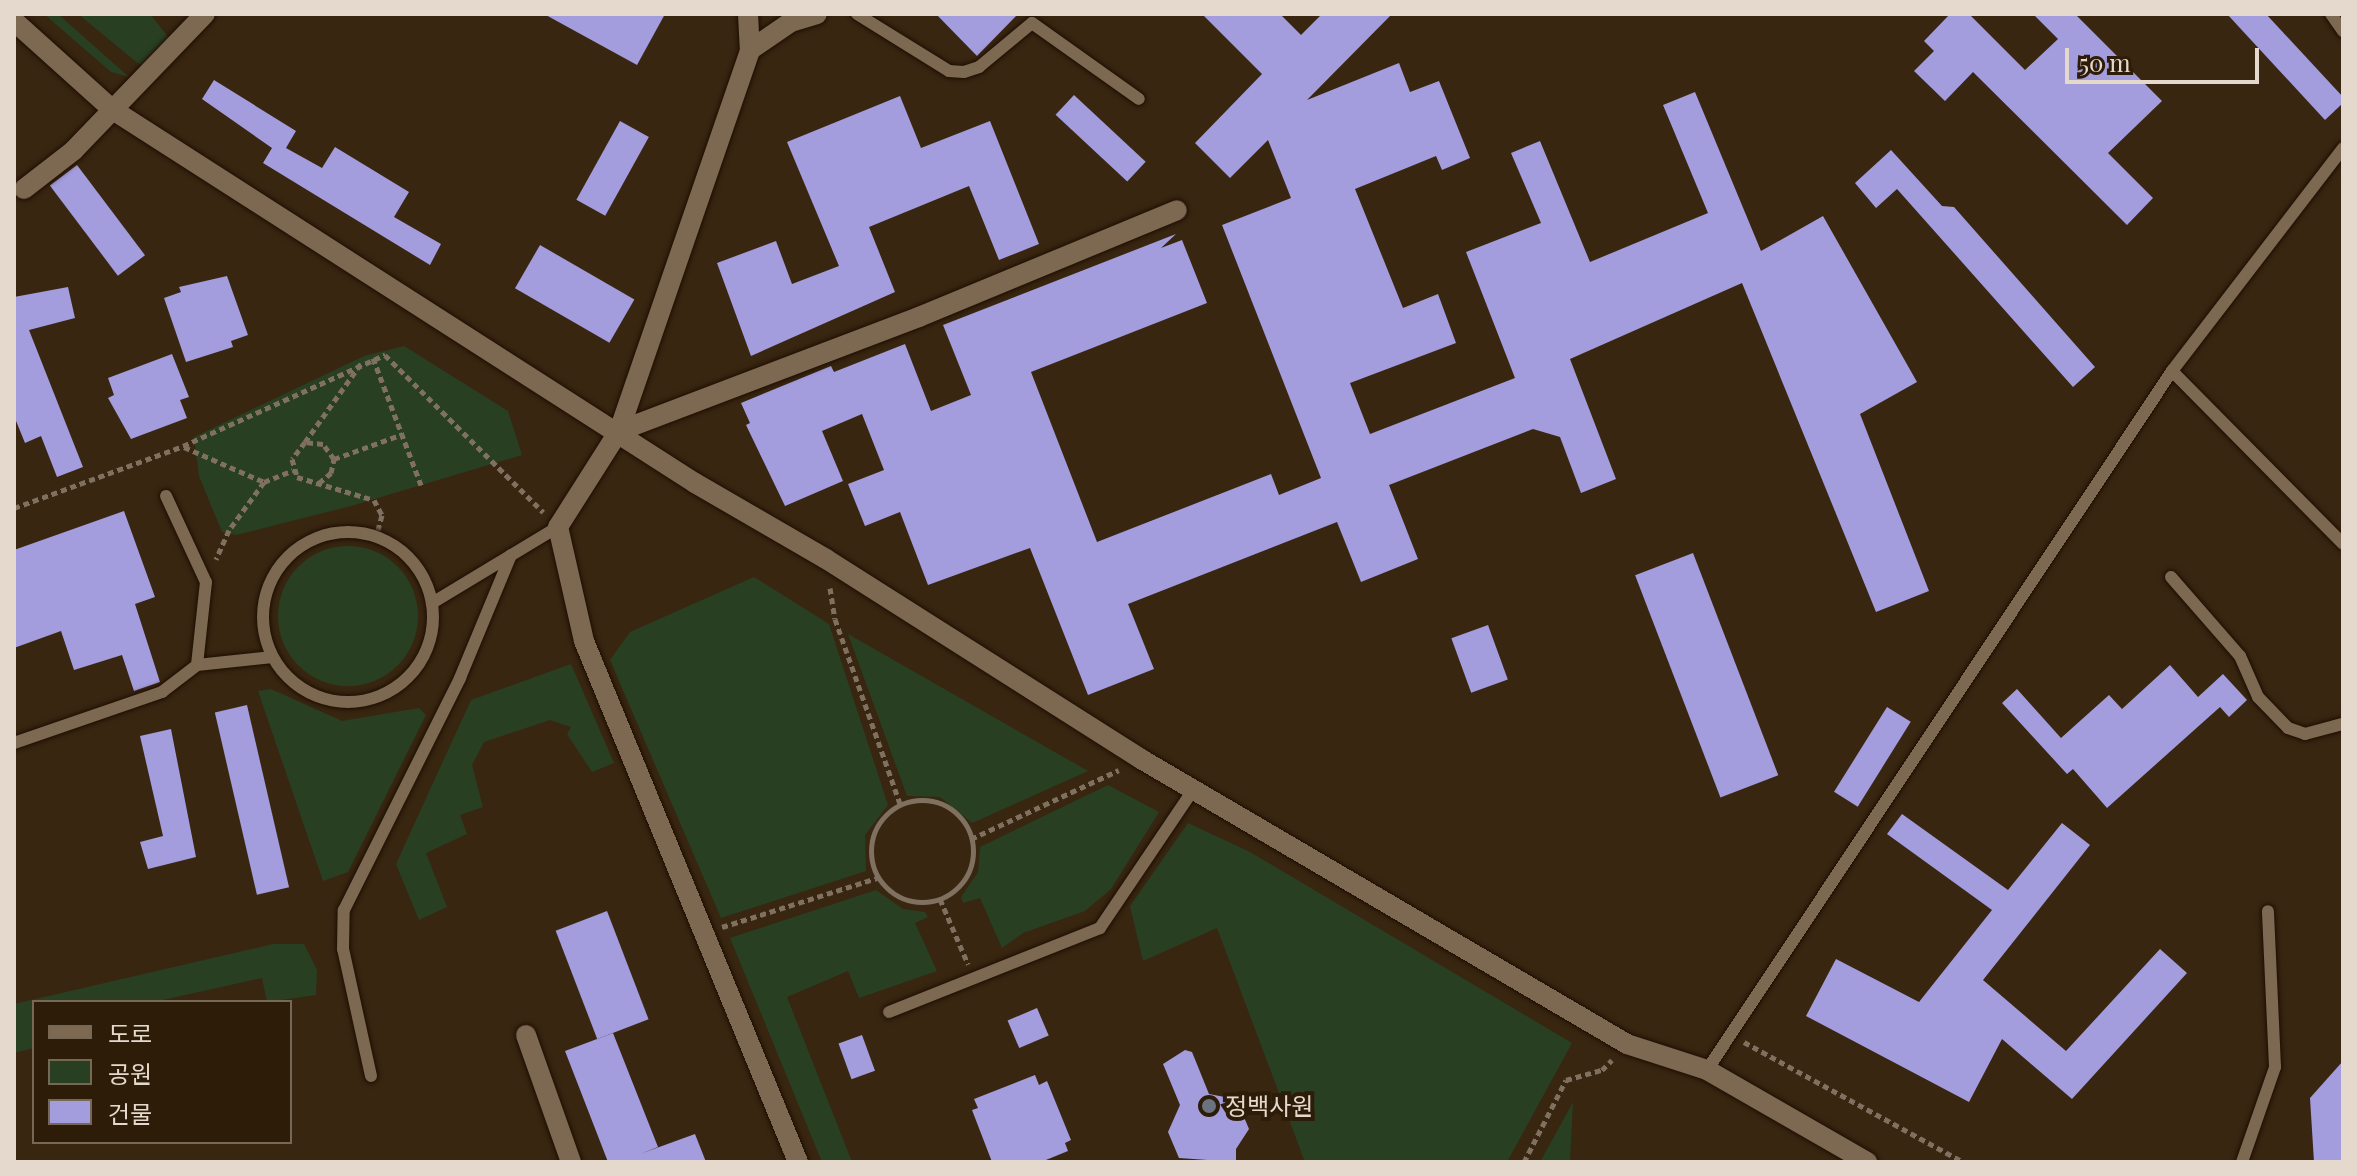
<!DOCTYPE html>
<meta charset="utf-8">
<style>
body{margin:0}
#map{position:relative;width:2357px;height:1176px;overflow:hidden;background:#382611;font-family:"Playfair Display","Noto Sans KR",serif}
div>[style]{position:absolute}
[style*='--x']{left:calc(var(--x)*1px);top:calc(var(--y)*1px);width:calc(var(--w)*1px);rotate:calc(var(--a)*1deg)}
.green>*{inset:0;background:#293f22}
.round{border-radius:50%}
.building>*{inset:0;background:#a39cdd;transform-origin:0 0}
.path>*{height:5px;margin-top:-2.5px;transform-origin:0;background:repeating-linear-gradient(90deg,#80705f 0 6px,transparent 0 10px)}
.path>.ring{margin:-2.5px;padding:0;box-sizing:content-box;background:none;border:5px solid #80705f;border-radius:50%}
.roads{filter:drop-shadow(0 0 2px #1f0e00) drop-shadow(0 0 2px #1f0e00)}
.service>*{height:12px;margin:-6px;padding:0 6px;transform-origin:6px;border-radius:6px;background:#7d6852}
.service>.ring{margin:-6px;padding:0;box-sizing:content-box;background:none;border:12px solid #7d6852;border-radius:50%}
.minor>*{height:20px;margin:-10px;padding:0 10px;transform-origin:10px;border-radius:10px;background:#7d6852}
.tertiary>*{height:20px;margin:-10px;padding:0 10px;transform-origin:10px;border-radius:10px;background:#7d6852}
.dots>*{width:22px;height:22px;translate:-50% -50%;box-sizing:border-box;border:4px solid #2d1c07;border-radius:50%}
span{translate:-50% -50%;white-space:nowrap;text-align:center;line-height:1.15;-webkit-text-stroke:8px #2d1c07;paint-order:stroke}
.poi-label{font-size:24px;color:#e5d9cd}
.left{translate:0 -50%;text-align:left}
.frame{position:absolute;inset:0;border:16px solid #e5d9cd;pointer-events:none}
.legend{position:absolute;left:32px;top:1000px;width:260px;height:144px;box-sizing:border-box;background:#2d1c07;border:2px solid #776856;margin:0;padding:10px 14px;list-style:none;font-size:24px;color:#e5d9cd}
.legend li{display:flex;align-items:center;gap:16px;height:40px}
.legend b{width:40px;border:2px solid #776856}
.scale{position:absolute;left:2065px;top:48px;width:194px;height:36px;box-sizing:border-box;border:4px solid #e5d9cd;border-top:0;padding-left:10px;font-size:24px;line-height:28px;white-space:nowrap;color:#e5d9cd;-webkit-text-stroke:6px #2d1c07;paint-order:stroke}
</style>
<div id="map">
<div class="green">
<div style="clip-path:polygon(44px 14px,58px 14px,129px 77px,111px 72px)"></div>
<div style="clip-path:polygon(78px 14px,150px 14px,169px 38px,152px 61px,140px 65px)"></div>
<div style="clip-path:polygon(404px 346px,508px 411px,522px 455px,351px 506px,236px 535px,222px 532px,199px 476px,194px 437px,364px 356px)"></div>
<div class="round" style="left:278px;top:546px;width:140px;height:140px"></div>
<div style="clip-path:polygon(754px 577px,829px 624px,888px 805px,865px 835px,866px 871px,721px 918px,610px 660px,630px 632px)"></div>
<div style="clip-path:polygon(848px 634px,1088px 771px,972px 823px,940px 797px,907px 796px)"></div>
<div style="clip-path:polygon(571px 664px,614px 763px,592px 772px,567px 734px,571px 727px,550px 720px,484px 742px,472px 765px,483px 807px,460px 815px,467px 834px,426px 853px,447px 907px,419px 920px,396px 864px,471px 700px)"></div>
<div style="clip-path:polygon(271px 689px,342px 721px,419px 708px,426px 715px,348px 872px,323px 881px,258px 691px)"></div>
<div style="clip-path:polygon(1108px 785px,1159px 812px,1111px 889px,1085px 911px,1023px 933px,1002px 948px,980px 898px,963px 903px,961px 897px,978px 872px,980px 847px)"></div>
<div style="clip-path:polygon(1188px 823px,1250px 852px,1572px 1043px,1507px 1162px,1305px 1162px,1217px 928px,1143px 961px,1130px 906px)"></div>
<div style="clip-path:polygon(876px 890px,903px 909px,925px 912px,928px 917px,915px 923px,937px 971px,859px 998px,848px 971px,787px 997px,852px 1162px,822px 1162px,730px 938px)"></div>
<div style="clip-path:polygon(273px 944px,304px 944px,317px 970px,316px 995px,267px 1002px,262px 978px,154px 1002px,34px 1002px,34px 1048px,14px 1053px,14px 1004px)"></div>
<div style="clip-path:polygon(1573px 1102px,1570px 1162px,1540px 1162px)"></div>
</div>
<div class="building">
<div style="clip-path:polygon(544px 14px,665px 14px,637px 65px)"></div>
<div style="clip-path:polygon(936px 14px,1018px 14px,977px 56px)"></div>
<div style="clip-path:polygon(1202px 14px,1280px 14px,1301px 35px,1322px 14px,1392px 14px,1307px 100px,1399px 63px,1410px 92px,1439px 81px,1470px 158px,1442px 170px,1436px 156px,1355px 189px,1403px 308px,1438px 294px,1456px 343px,1350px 383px,1370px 434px,1515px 378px,1466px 252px,1541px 223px,1511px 153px,1540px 141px,1590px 262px,1708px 213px,1663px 105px,1695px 92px,1761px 251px,1823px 216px,1917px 382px,1860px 414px,1929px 591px,1876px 612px,1742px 283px,1570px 359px,1616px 479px,1581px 493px,1560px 437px,1533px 429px,1389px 485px,1418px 559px,1361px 582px,1337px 522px,1128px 604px,1154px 669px,1088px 695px,1030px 548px,928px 585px,900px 512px,865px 526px,848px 484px,884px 470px,862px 414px,822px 431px,843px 481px,785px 506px,746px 425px,750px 423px,741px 403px,831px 366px,834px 372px,905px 344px,931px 411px,971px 395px,943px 325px,1176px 234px,1161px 248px,1182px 240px,1207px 303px,1031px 372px,1097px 542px,1271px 474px,1279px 495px,1321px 478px,1222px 225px,1291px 198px,1268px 140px,1230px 178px,1195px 143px,1262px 74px)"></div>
<div style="clip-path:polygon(1950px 14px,1969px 14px,2025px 70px,2058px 39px,2033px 14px,2075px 14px,2162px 101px,2108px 153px,2153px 198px,2127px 225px,1973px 72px,1945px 101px,1914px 71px,1934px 51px,1924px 41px)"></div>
<div style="clip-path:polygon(2227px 14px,2266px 14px,2343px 97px,2343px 103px,2325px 120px)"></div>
<div style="clip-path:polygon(214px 80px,296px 131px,286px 148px,322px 168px,335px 147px,409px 192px,394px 217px,441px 244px,430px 265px,263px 163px,272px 148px,202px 99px)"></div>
<div style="left:1074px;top:95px;width:98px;height:27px;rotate:43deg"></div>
<div style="clip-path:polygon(900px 96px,921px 148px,990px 121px,1039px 244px,999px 260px,969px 186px,869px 227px,895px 292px,751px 356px,717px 263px,776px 241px,792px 284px,839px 266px,787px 142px)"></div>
<div style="left:620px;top:121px;width:33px;height:90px;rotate:29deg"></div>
<div style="clip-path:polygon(1891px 150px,1942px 206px,1954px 207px,2095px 367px,2073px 387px,1897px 189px,1876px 208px,1855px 183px)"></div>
<div style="left:77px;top:165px;width:113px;height:34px;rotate:53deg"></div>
<div style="left:540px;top:245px;width:109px;height:50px;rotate:30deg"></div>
<div style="clip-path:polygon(227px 276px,248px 335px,231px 341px,233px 347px,186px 362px,164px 298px,181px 292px,179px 287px)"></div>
<div style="clip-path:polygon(68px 287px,75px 318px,29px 330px,83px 467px,57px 477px,41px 436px,25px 443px,14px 416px,14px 297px)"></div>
<div style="clip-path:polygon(172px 354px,189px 397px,180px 400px,187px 418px,131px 439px,108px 398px,114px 395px,108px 378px)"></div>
<div style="clip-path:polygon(124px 511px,155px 597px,135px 604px,160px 682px,134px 691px,122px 655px,74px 670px,61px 631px,14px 648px,14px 550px)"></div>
<div style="left:1693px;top:553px;width:238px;height:62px;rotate:69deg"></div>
<div style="left:1488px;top:625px;width:58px;height:39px;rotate:70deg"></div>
<div style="clip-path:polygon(2170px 665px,2198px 697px,2223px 674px,2247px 700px,2229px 717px,2220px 707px,2107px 808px,2073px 769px,2067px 774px,2002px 703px,2017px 689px,2061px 738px,2109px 695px,2122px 709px)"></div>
<div style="left:247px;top:705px;width:187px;height:33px;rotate:77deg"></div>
<div style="left:1887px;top:707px;width:28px;height:100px;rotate:32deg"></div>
<div style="clip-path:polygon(171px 729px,196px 857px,148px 869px,140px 842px,163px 836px,140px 736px)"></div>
<div style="clip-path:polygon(1902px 814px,2008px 890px,2062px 823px,2090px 845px,1983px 980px,2066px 1051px,2160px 949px,2187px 973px,2072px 1099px,2002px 1039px,1969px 1102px,1806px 1016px,1836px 959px,1919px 1002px,1992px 910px,1887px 834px)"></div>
<div style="left:607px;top:911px;width:116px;height:55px;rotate:69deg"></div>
<div style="left:1037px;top:1008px;width:30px;height:32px;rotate:67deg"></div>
<div style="clip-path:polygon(613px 1033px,658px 1147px,640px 1154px,695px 1134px,706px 1162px,608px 1162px,565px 1051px)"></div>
<div style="left:862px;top:1035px;width:38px;height:25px;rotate:70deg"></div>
<div style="clip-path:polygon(1185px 1050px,1192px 1052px,1209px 1094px,1230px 1098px,1233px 1105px,1238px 1103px,1249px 1129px,1236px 1149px,1236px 1162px,1179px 1158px,1168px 1132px,1180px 1105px,1163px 1064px)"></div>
<div style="clip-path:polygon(2343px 1061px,2343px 1162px,2314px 1162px,2310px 1098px)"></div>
<div style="clip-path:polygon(1035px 1075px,1039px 1085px,1047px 1081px,1071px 1140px,1065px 1143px,1068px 1151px,1041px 1162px,992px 1162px,972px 1110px,978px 1108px,974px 1099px)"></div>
</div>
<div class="path">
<div style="--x:373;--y:358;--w:136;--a:69.3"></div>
<div style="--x:305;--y:442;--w:98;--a:-54.5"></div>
<div style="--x:184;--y:447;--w:87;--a:23.6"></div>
<div style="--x:264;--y:482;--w:59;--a:126.1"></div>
<div style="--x:229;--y:530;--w:32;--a:114"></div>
<div style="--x:334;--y:459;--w:73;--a:-19.9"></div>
<div style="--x:264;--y:482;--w:31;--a:-22"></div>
<div style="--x:319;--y:483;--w:16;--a:-40"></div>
<div style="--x:331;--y:473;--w:14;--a:-78"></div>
<div style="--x:334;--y:459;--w:19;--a:-126"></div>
<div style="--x:323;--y:444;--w:18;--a:-174"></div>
<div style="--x:305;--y:442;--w:21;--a:127"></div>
<div style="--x:292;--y:459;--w:19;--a:74"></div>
<div style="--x:297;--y:477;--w:80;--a:16.6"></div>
<div style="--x:374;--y:500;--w:17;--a:62"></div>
<div style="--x:382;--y:515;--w:23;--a:105"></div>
<div style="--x:14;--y:508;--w:180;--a:-20.1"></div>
<div style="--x:183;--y:446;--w:222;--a:-24.3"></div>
<div style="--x:385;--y:355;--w:223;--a:44.8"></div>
<div style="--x:830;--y:588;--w:31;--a:81"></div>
<div style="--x:835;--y:619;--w:196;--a:70.6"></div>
<div class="ring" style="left:871px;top:800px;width:97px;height:97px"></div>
<div style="--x:971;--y:839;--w:163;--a:-25"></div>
<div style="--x:940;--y:899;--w:71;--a:66.7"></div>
<div style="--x:722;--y:927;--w:163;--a:-17.5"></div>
<div style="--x:1744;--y:1042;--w:250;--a:28.7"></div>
<div style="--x:1524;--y:1162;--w:92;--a:-62.9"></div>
<div style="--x:1566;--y:1080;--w:37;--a:-16"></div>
<div style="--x:1602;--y:1070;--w:14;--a:-45"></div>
</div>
<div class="roads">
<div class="service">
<div style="--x:857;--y:14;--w:108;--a:31.8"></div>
<div style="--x:949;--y:71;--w:15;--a:4"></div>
<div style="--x:964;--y:72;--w:16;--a:-18"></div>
<div style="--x:979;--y:67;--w:69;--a:-39.7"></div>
<div style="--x:1032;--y:23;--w:131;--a:35.4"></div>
<div style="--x:2331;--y:14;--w:21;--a:55"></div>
<div style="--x:2172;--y:371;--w:281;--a:-52.5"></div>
<div style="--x:166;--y:496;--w:95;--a:65.1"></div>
<div style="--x:206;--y:582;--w:83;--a:96.2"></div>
<div class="ring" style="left:263px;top:532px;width:158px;height:158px"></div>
<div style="--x:2171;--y:577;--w:105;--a:48.9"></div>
<div style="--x:2240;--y:656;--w:45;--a:66.3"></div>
<div style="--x:2258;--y:697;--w:43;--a:45.9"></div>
<div style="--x:2288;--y:728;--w:18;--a:19"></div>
<div style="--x:2305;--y:734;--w:39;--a:-15"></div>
<div style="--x:432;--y:603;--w:147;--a:-31.1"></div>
<div style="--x:14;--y:743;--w:157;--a:-19"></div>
<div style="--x:162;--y:692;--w:44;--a:-37.6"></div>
<div style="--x:197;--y:665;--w:76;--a:-6"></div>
<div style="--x:889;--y:1012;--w:227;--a:-21.7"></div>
<div style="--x:1100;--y:928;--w:166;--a:-56"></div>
<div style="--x:1707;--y:1070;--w:840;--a:-56.37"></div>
<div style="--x:2172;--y:371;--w:243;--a:45.3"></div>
<div style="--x:371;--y:1076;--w:130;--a:-102.4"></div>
<div style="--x:343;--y:949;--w:39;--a:-89"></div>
<div style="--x:344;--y:910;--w:259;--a:-63.4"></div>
<div style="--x:460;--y:678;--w:133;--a:-67.5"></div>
<div style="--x:2242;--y:1162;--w:101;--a:-70.8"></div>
<div style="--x:2275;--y:1067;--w:156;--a:-92.6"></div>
</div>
<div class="minor">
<div style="--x:748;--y:14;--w:36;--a:87"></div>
<div style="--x:24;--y:189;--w:62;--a:-37.8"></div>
<div style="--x:73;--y:151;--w:190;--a:-46.1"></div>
<div style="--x:619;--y:431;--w:321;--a:-20.8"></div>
<div style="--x:919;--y:317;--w:279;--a:-22.5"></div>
<div style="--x:526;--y:1035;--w:135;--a:70.5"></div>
<div style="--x:798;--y:1162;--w:563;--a:-112.33"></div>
<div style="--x:584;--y:641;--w:117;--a:-102.8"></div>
<div style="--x:558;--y:527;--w:114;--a:-57.6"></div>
<div style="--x:619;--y:431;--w:403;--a:-71"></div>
<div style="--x:750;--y:50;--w:50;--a:-34.3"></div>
<div style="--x:791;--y:22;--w:27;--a:-17"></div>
</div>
<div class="tertiary">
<div style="--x:14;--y:21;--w:133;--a:42"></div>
<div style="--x:113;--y:110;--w:691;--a:32.66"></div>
<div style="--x:695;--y:483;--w:151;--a:30.1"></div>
<div style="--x:826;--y:559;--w:373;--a:32.4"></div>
<div style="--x:1141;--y:759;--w:563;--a:30.39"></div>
<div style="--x:1627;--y:1044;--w:84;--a:18"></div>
<div style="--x:1707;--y:1070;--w:185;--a:29.9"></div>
</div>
</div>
<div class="dots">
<div style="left:1209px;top:1106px;background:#6b7280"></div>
</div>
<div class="poi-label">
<span class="left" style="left:1225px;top:1106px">정백사원</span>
</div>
<div class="frame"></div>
<ul class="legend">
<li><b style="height:10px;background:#7d6852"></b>도로</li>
<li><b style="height:22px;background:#293f22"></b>공원</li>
<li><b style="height:22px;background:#a39cdd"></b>건물</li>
</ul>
<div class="scale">50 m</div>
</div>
